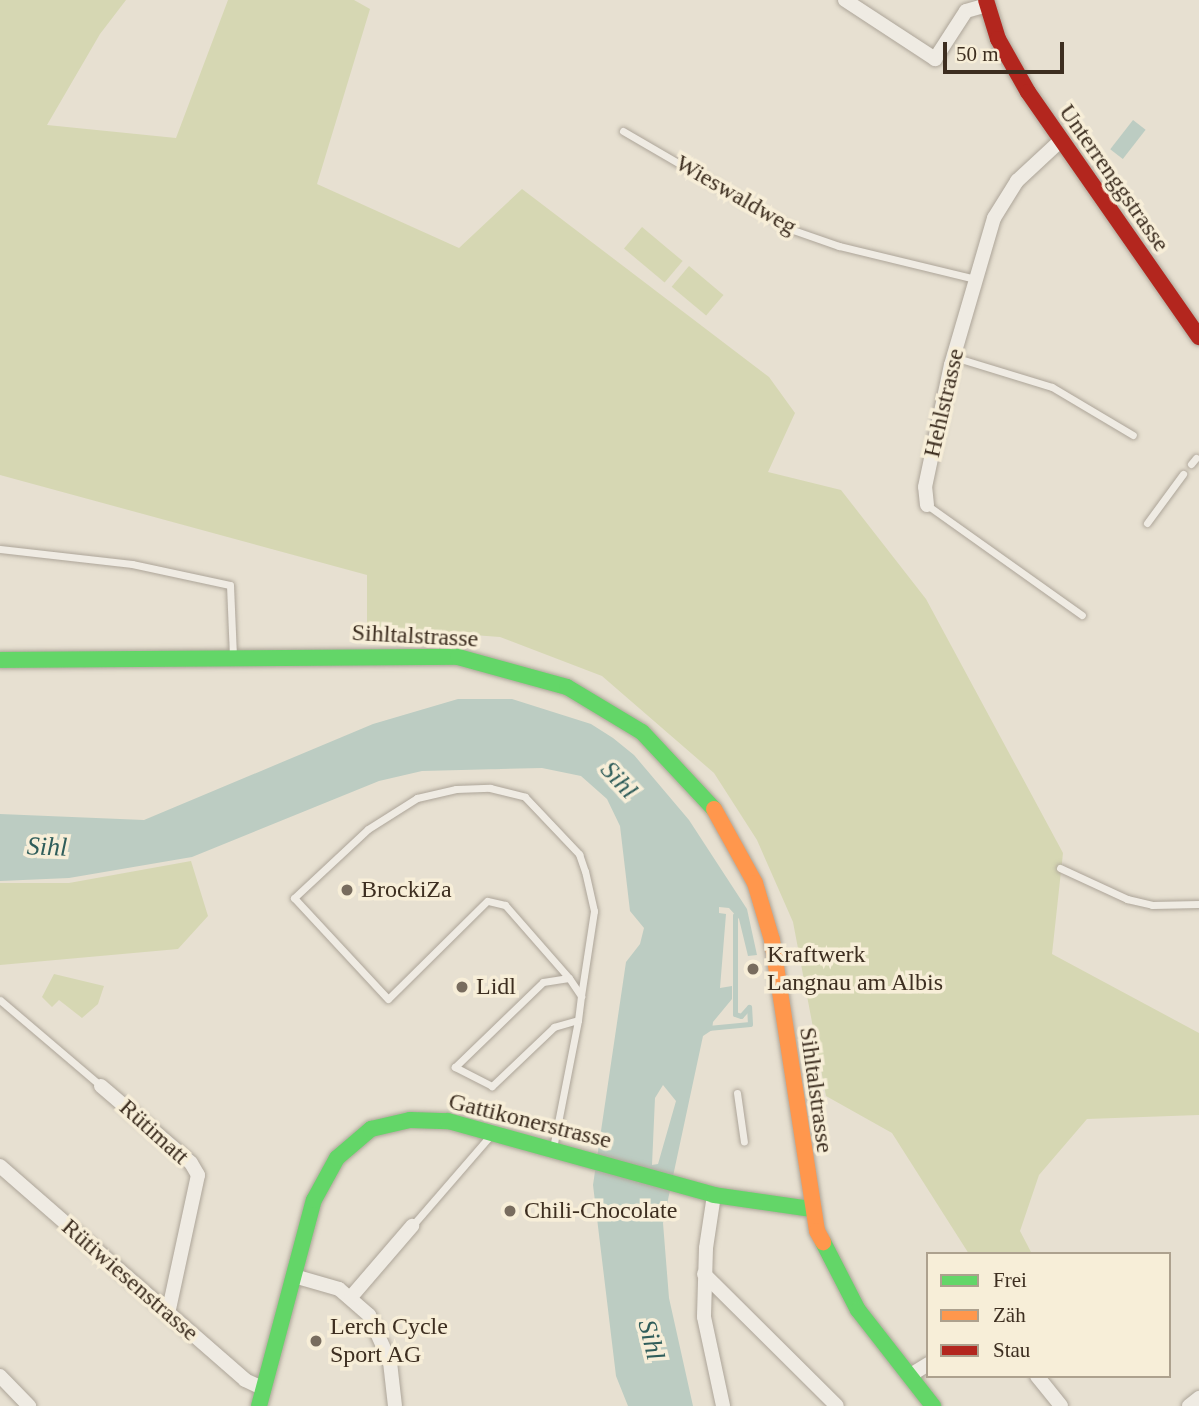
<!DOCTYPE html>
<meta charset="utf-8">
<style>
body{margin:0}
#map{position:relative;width:1199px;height:1406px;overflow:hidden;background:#e7e0d1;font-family:Georgia,serif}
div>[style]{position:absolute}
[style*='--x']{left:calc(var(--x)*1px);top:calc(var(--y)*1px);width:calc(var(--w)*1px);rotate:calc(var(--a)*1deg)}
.green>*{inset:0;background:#d6d7b3;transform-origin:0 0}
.water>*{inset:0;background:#bcccc2;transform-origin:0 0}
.stream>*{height:5px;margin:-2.5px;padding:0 2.5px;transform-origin:2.5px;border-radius:2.5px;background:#bcccc2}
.roads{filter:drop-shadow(0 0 2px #ada599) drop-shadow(0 0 2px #ada599)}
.lane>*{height:7px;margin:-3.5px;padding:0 3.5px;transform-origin:3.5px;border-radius:3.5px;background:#efebe3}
.street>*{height:14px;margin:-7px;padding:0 7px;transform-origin:7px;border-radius:7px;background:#efebe3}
.fast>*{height:16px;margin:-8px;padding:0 8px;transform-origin:8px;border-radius:8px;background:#63d668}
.slow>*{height:16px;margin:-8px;padding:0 8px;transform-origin:8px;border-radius:8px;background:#ff974d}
.jam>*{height:16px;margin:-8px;padding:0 8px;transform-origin:8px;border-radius:8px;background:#b3261e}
.dots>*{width:19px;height:19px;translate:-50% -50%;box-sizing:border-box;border:4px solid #f7eed8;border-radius:50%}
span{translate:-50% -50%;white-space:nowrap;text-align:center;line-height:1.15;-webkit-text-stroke:7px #f7eed8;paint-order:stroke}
.street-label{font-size:24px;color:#3d2e20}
.poi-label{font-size:24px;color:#3d2e20}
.left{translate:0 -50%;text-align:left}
.water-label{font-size:26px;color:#2f5d5a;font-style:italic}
.legend{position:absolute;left:926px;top:1252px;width:245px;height:126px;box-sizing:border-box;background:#f7eed8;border:2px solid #ada18e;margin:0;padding:9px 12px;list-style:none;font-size:21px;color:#3d2e20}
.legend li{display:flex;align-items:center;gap:14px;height:35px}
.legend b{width:35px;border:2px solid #ada18e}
.scale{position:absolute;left:943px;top:42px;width:121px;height:32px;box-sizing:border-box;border:4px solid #3d2e20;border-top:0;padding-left:9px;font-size:21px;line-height:24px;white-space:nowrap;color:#3d2e20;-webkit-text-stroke:5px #f7eed8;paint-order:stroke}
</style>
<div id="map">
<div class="green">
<div style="clip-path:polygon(0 0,126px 0,100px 34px,47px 125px,176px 138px,228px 0,354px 0,370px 9px,317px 184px,459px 248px,522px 189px,769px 377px,795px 413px,768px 472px,841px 490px,926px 599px,1063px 853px,1052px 954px,1199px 1033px,1199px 1115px,1087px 1119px,1039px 1175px,1020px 1231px,1032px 1254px,969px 1254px,892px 1133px,826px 1096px,793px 922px,757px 840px,714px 773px,602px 676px,500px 637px,367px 627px,367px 575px,0 475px)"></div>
<div style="left:642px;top:227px;width:53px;height:28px;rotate:40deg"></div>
<div style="left:689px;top:266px;width:45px;height:27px;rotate:40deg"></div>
<div style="clip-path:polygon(191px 861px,208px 916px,178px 949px,0 965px,0 883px,69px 883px)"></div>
<div style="clip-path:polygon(54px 974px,104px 986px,98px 1004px,82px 1018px,59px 1000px,52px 1007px,42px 997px)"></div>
</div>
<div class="water">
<div style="left:1133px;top:120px;width:16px;height:37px;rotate:38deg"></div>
<div style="clip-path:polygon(evenodd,458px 699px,512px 699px,591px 724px,613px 738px,634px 755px,689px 820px,747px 909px,757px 955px,748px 956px,739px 919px,729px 908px,719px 907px,719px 913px,726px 914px,720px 988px,732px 986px,732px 999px,713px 1022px,712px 1030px,703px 1036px,663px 1223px,669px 1298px,693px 1406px,628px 1406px,616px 1376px,593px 1185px,626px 962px,640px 944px,644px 928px,630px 911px,620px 826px,607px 799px,581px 776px,542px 768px,422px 771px,379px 781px,192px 857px,69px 878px,0 881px,0 814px,144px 820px,373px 724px,458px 699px,663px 1085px,676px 1101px,658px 1164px,652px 1165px,655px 1098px,663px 1085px)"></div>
</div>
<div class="stream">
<div style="--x:708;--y:1028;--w:42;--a:-5.4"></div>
<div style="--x:750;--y:1024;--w:17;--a:-93"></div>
<div style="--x:749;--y:1007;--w:12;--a:132"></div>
<div style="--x:741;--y:1016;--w:6;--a:-162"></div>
<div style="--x:735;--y:1014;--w:99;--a:-90"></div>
</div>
<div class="roads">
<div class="lane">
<div style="--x:623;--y:131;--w:197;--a:30.2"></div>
<div style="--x:793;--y:230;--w:49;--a:19.2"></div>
<div style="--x:839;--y:246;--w:140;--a:13.6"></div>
<div style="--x:954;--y:357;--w:102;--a:17"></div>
<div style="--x:1052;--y:387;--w:94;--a:30.7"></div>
<div style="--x:1191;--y:464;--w:8;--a:-50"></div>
<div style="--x:927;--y:505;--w:190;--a:35.4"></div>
<div style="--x:1147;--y:523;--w:61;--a:-53.7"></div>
<div style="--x:0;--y:549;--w:133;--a:6.5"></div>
<div style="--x:132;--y:564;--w:100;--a:12.1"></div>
<div style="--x:230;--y:585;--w:71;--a:87.6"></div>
<div style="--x:1060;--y:868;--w:74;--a:24.8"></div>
<div style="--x:1127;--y:899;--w:26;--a:13"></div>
<div style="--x:1152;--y:905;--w:47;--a:-1.2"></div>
<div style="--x:569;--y:978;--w:97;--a:-131.2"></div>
<div style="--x:505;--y:905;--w:18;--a:-167"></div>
<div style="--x:487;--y:901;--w:139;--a:135.3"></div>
<div style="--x:388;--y:999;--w:138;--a:-132.9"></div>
<div style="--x:294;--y:898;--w:101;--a:-43"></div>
<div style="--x:368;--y:829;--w:58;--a:-32.3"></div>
<div style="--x:417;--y:798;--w:40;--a:-13"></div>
<div style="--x:456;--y:789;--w:34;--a:-2"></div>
<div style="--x:490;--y:788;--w:36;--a:14"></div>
<div style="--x:525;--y:797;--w:79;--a:46.5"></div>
<div style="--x:579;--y:854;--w:18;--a:71"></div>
<div style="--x:585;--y:871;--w:41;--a:77.3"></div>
<div style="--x:594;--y:911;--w:86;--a:98.7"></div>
<div style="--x:0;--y:1000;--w:133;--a:40.4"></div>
<div style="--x:737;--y:1093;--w:49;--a:81.9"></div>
<div style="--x:553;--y:1148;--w:130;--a:-78.9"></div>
<div style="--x:578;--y:1020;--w:25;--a:164"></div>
<div style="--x:554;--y:1027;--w:86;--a:136.4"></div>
<div style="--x:492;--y:1086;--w:42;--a:-152.8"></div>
<div style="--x:455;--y:1067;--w:122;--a:-44"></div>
<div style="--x:543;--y:982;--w:26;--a:-9"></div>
<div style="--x:569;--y:978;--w:22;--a:56"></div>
<div style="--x:581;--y:996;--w:24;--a:97"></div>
<div style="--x:412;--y:1226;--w:118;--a:-49.1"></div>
</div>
<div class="street">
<div style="--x:845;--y:0;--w:108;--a:33.2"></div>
<div style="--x:935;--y:59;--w:57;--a:-57.1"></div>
<div style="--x:966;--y:11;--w:22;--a:-16"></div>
<div style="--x:927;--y:505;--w:18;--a:-96"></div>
<div style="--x:925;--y:487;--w:125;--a:-78"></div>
<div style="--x:951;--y:365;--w:153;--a:-73.7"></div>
<div style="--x:994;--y:218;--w:44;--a:-58.1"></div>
<div style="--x:1017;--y:181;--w:59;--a:-42.9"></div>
<div style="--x:101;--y:1086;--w:118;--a:40.5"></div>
<div style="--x:191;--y:1163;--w:14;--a:60"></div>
<div style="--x:198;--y:1175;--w:142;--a:102.2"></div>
<div style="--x:0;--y:1166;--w:325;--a:41.1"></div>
<div style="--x:245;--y:1380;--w:21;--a:25"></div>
<div style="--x:714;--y:1195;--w:54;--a:98.6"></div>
<div style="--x:706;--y:1248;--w:69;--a:91.7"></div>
<div style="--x:704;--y:1317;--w:91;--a:77.9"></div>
<div style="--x:704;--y:1274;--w:187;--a:44.8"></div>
<div style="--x:294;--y:1276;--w:47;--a:16.1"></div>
<div style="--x:339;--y:1289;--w:40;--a:41"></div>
<div style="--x:369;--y:1315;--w:51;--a:65.9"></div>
<div style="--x:390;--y:1362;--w:44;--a:83.5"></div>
<div style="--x:351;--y:1297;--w:94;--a:-49.3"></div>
<div style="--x:0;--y:1376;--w:42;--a:46"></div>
<div style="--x:909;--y:1376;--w:22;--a:-32"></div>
<div style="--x:1037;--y:1376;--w:38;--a:51"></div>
<div style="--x:1189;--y:1406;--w:13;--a:-39"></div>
</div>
<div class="fast">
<div style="--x:0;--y:660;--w:458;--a:-0.4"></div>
<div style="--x:458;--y:657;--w:113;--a:15.4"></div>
<div style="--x:567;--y:687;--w:87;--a:31"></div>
<div style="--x:642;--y:732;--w:105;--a:46.9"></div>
<div style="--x:823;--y:1242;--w:76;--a:62.8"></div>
<div style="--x:858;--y:1310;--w:122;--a:52"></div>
<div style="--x:259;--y:1406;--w:213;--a:-75.1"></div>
<div style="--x:314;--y:1200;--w:48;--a:-61.3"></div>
<div style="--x:337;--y:1158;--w:45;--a:-40.5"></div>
<div style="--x:371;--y:1129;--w:40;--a:-13"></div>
<div style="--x:410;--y:1120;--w:38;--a:2"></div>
<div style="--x:448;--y:1121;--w:276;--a:15.5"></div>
<div style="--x:714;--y:1195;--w:98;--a:8.2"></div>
</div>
<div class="slow">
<div style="--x:714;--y:809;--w:85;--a:61"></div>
<div style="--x:755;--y:883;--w:59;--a:73.4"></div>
<div style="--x:772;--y:940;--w:294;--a:81.2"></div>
<div style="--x:817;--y:1231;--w:13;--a:61"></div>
</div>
<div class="jam">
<div style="--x:986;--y:0;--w:41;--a:72.9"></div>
<div style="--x:998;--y:39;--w:61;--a:60.5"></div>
<div style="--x:1028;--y:92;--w:299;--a:55.1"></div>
</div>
</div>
<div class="dots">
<div style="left:347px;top:890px;background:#786c5e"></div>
<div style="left:753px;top:969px;background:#786c5e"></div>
<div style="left:462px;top:987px;background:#786c5e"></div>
<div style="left:510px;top:1211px;background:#786c5e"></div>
<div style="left:316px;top:1341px;background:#786c5e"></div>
</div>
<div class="street-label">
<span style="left:1114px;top:178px;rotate:55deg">Unterrenggstrasse</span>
<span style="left:736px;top:195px;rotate:30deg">Wieswaldweg</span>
<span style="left:944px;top:403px;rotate:-77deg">Hehlstrasse</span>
<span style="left:415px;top:636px;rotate:3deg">Sihltalstrasse</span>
<span style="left:816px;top:1090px;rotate:82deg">Sihltalstrasse</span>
<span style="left:530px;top:1121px;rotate:14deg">Gattikonerstrasse</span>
<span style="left:154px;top:1132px;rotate:42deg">Rütimatt</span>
<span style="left:130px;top:1280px;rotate:41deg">Rütiwiesenstrasse</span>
</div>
<div class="poi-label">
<span class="left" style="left:361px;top:890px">BrockiZa</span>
<span class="left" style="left:767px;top:969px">Kraftwerk<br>Langnau am Albis</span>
<span class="left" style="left:476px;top:987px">Lidl</span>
<span class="left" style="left:524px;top:1211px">Chili-Chocolate</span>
<span class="left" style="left:330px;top:1341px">Lerch Cycle<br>Sport AG</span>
</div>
<div class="water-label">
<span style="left:619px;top:780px;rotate:47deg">Sihl</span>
<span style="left:47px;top:847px;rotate:2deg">Sihl</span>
<span style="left:651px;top:1340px;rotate:76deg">Sihl</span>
</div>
<ul class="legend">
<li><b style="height:9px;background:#63d668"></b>Frei</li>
<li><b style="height:9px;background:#ff974d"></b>Zäh</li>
<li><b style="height:9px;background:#b3261e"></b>Stau</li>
</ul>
<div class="scale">50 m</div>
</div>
